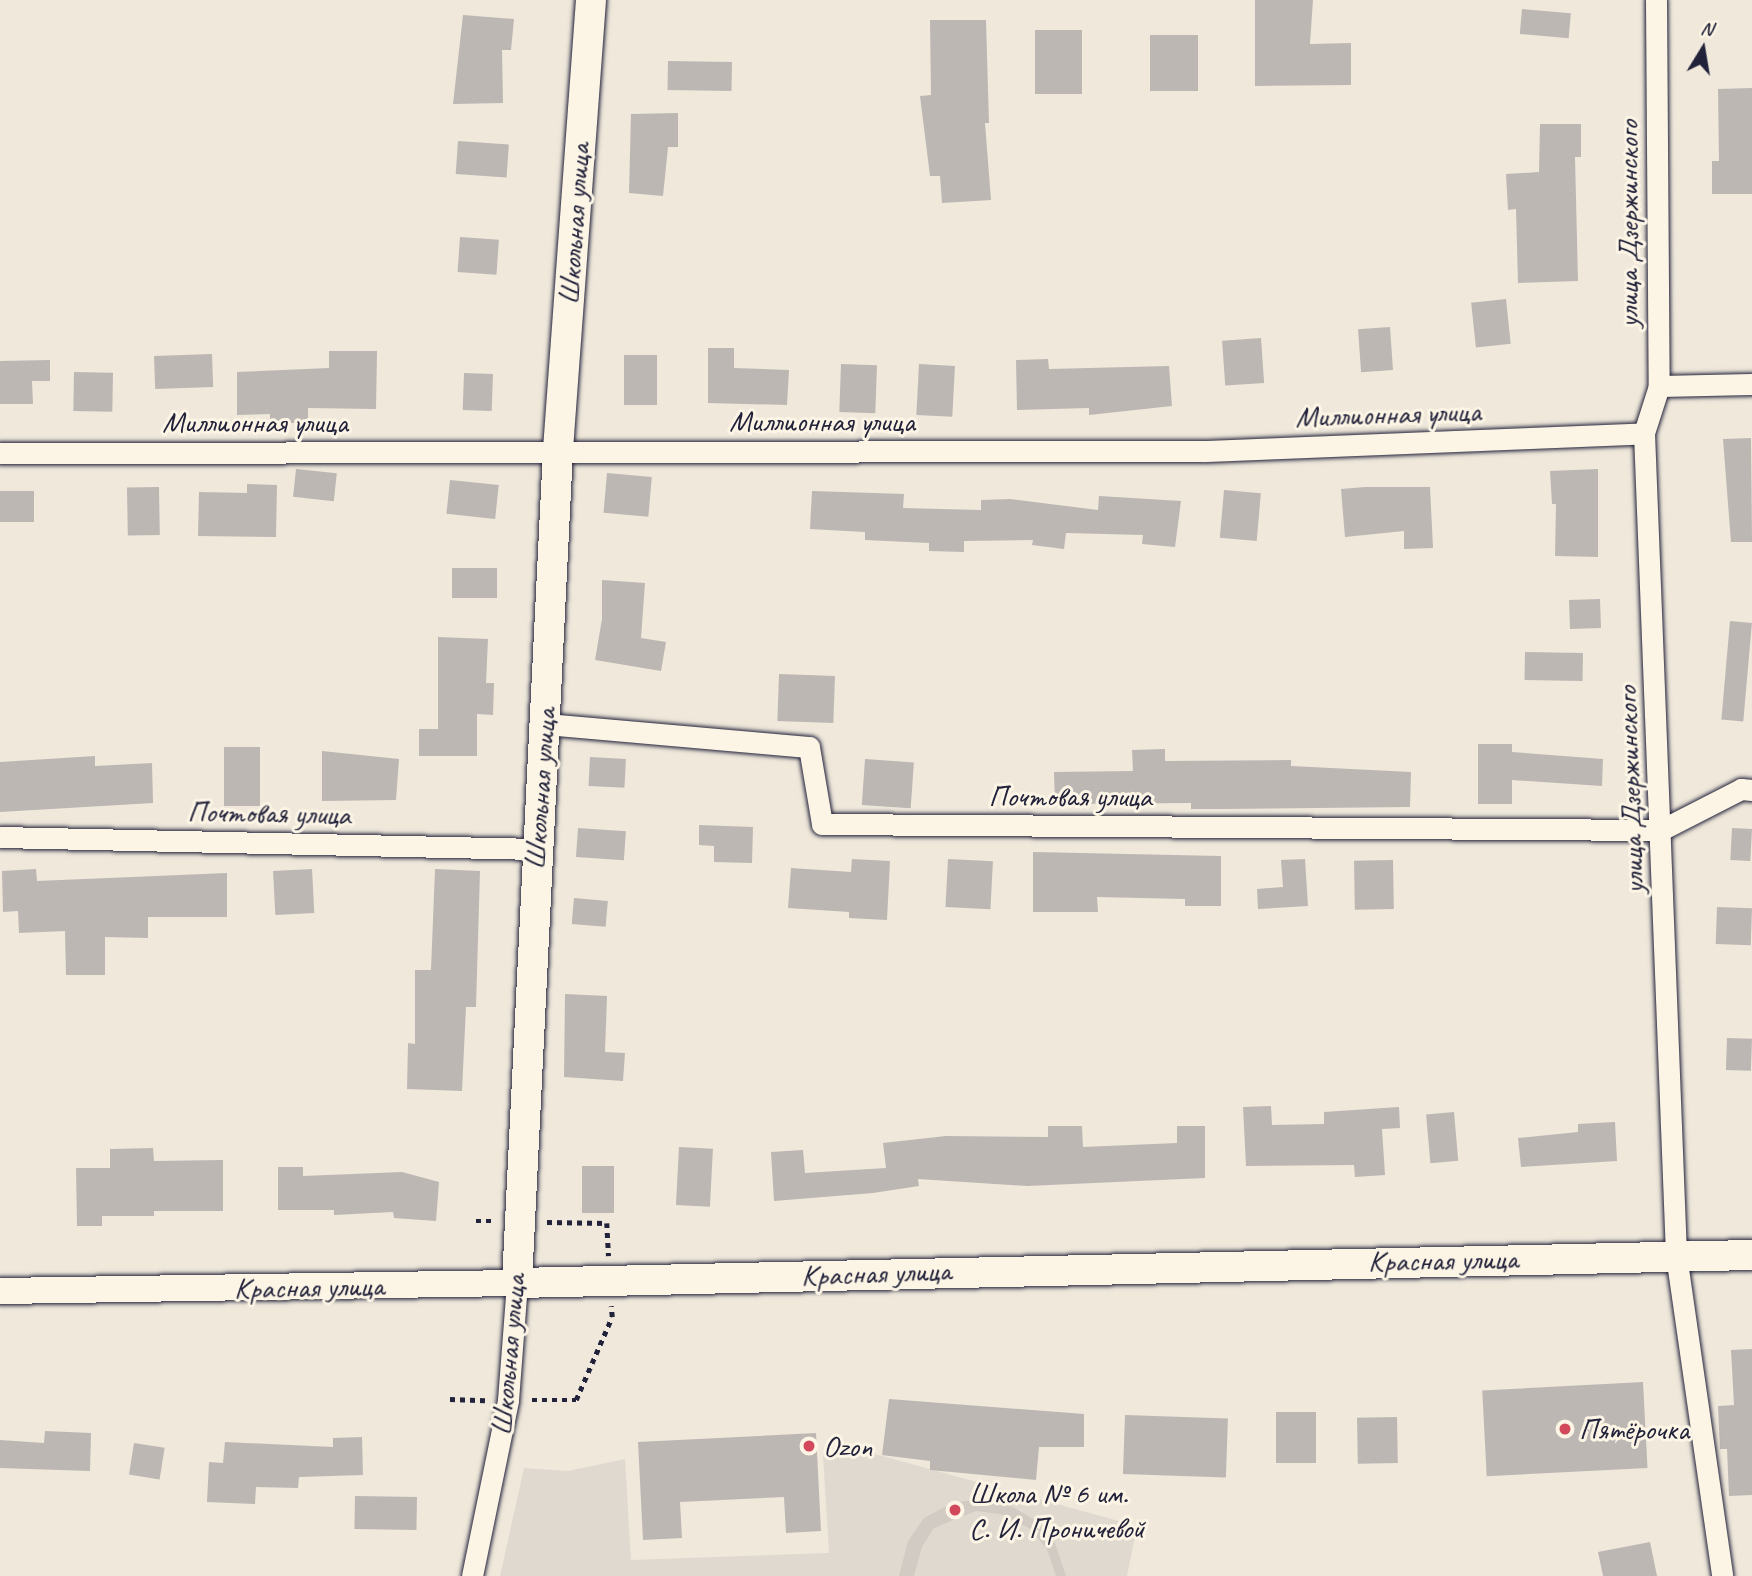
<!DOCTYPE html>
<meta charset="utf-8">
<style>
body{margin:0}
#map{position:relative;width:1752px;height:1576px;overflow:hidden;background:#efe8db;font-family:Caveat,sans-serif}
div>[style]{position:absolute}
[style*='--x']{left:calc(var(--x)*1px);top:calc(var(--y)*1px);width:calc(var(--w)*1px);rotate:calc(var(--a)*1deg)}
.built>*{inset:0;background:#e0d9cf}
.green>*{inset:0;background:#d1cbc3}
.building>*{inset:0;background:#bcb7b3;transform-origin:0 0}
.path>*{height:4.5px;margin-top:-2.25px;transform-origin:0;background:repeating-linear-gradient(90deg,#22223b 0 5px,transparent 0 10px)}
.roads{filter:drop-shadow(0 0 2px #22223b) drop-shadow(0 0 2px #22223b)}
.minor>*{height:21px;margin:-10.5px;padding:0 10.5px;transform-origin:10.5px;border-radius:10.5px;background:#fcf5e5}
.tertiary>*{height:26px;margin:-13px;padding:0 13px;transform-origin:13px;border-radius:13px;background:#fcf5e5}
.secondary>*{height:30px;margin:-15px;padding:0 15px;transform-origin:15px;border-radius:15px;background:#fcf5e5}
.dots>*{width:19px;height:19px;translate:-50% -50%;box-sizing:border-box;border:4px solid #fcf5e5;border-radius:50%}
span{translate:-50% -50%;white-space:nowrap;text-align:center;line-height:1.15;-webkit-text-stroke:6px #fcf5e5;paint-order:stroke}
.street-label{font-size:30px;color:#22223b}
.poi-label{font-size:30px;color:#22223b}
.left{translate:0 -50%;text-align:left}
.north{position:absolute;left:1668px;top:14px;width:70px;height:70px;-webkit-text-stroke:5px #fcf5e5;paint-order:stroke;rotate:11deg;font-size:19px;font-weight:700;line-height:28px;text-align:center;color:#22223b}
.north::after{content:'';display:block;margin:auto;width:24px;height:32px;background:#22223b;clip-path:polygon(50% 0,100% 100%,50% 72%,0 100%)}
</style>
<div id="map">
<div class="built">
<div style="clip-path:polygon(875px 1454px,1137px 1526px,1127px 1576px,500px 1576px,524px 1468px,568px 1471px,625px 1459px,631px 1560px,829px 1553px,823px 1455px)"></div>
</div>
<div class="green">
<div style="clip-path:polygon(981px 1498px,1004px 1502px,1035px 1520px,1055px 1543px,1066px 1576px,1056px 1576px,1047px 1549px,1029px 1528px,1000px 1514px,976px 1511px,934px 1528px,922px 1547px,914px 1576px,899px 1576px,908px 1541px,924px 1518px,950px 1504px)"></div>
</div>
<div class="building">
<div style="clip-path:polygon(1255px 0,1313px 0,1310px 44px,1351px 43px,1351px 85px,1255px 86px)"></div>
<div style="left:1522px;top:9px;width:49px;height:25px;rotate:5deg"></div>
<div style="clip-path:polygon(463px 15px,514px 19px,511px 50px,502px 50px,503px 103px,453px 104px)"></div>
<div style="clip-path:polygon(930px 20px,986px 20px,989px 123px,985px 123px,991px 200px,942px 203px,940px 176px,930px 176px,920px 96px,931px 95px)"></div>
<div style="left:1035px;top:30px;width:47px;height:64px"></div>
<div style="left:1150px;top:35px;width:48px;height:56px"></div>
<div style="left:668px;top:61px;width:64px;height:29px;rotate:1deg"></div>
<div style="clip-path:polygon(1752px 88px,1752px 194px,1712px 194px,1712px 161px,1719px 161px,1718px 89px)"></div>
<div style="clip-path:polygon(678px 113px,678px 147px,668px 147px,663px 196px,629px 193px,631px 114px)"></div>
<div style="clip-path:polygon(1540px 124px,1581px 124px,1581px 157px,1575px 157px,1578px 281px,1518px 283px,1516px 209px,1508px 210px,1506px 174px,1539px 172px)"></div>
<div style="left:458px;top:141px;width:51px;height:33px;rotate:4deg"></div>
<div style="left:460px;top:237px;width:39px;height:35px;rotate:4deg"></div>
<div style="left:1506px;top:299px;width:45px;height:35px;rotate:84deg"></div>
<div style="left:1390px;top:327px;width:43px;height:32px;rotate:86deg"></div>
<div style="left:1261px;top:338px;width:45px;height:39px;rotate:86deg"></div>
<div style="clip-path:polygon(708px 348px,734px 348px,734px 368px,789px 370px,787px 405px,708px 403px)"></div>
<div style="clip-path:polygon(329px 351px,377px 351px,376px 409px,308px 408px,308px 423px,270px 423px,270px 414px,237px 415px,237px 372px,329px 368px)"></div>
<div style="left:212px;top:354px;width:33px;height:58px;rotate:88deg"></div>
<div style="left:624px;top:355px;width:33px;height:50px"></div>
<div style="clip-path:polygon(1048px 359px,1049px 369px,1169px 366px,1172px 406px,1089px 415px,1089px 408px,1017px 410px,1016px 360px)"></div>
<div style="clip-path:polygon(50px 360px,50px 381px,32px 381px,33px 404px,0 404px,0 361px)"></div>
<div style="left:841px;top:364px;width:36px;height:48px;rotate:2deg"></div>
<div style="left:919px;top:364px;width:36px;height:51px;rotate:3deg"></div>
<div style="left:74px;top:372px;width:39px;height:39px;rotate:1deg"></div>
<div style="left:464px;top:373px;width:29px;height:37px;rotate:2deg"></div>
<div style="clip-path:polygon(1751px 438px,1752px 542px,1731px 542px,1723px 439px)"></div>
<div style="left:296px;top:469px;width:41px;height:28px;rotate:6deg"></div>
<div style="clip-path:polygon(1598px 469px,1598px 557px,1555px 556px,1556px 504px,1552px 504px,1550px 471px)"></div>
<div style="left:607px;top:473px;width:45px;height:40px;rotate:5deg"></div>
<div style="left:450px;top:480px;width:49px;height:34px;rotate:6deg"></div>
<div style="clip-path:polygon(247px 484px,277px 485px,276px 537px,198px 536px,199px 492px,247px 493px)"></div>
<div style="left:159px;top:487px;width:48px;height:32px;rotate:89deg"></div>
<div style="clip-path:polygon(1365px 487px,1430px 487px,1433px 548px,1404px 549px,1404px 531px,1345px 537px,1341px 489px)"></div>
<div style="left:1224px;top:490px;width:37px;height:48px;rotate:5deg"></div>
<div style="left:0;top:491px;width:34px;height:31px"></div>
<div style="clip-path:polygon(812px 491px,904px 494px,903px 508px,981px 510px,981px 500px,1010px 499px,1098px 510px,1099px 496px,1181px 501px,1175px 547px,1142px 544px,1143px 535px,1066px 533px,1064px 549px,1032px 545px,1033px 540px,964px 541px,964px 552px,929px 551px,929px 543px,865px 540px,865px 532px,810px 529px)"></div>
<div style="left:497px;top:568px;width:30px;height:45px;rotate:90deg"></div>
<div style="clip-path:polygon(602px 580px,645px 583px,641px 638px,666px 642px,661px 671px,595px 660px,602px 619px)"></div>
<div style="left:1600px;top:599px;width:29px;height:31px;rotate:88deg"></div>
<div style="left:1730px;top:621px;width:22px;height:99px;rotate:5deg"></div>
<div style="clip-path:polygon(438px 637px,488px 639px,486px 683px,494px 683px,493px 715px,477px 714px,477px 756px,419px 756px,419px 729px,438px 729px)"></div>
<div style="left:1525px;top:652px;width:58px;height:28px;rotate:1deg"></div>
<div style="left:779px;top:674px;width:56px;height:47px;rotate:2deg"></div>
<div style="clip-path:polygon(1478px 744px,1512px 744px,1512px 752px,1603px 759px,1602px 786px,1512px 780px,1512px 804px,1478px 804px)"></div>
<div style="left:224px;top:747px;width:36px;height:59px"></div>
<div style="clip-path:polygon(1165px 749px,1165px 761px,1291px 760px,1291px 766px,1411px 772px,1410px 807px,1222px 809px,1191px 809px,1191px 803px,1055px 804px,1054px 772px,1133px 771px,1132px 750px)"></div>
<div style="clip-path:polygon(322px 751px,399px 759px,396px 800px,322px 801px)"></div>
<div style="clip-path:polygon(95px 756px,95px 766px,152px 763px,153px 803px,0 812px,0 762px)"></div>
<div style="left:590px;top:757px;width:36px;height:29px;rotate:3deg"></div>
<div style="left:865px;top:759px;width:49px;height:46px;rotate:4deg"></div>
<div style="clip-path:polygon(699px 825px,753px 827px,752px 863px,714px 862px,714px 846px,699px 845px)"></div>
<div style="left:578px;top:828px;width:48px;height:29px;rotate:4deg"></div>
<div style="left:1732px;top:828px;width:20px;height:32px;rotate:3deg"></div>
<div style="clip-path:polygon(1033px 852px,1221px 856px,1221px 906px,1185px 906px,1185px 899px,1097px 897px,1098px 912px,1033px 912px)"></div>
<div style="clip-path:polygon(852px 859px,890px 861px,887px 920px,849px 918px,849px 912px,788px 908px,791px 868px,851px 872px)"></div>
<div style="left:948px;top:859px;width:45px;height:48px;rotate:3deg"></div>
<div style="clip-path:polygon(1305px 859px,1308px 906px,1258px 909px,1257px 889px,1283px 887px,1281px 860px)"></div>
<div style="left:1393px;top:860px;width:49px;height:39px;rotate:89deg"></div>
<div style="clip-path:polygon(36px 869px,37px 881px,227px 873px,227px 917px,148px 917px,148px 938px,105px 937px,105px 975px,66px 975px,65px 931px,19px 933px,18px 911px,3px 912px,2px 871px)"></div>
<div style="left:312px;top:869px;width:44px;height:39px;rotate:87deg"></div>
<div style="clip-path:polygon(435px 869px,480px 871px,476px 1007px,466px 1007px,462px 1091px,407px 1089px,408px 1043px,415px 1044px,415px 970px,431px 970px)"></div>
<div style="left:574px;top:898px;width:34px;height:26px;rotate:5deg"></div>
<div style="left:1717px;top:907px;width:35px;height:37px;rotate:2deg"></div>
<div style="clip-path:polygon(565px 994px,607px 996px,605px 1052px,625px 1053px,623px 1081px,564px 1077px)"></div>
<div style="left:1727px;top:1038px;width:25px;height:32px;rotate:2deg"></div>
<div style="clip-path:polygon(1271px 1106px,1272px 1125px,1324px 1124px,1324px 1112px,1399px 1107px,1400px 1128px,1382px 1129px,1385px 1175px,1355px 1177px,1354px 1165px,1246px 1166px,1243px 1107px)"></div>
<div style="left:1454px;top:1112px;width:49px;height:28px;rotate:85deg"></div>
<div style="clip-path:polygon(1615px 1122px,1617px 1161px,1521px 1167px,1518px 1138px,1578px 1132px,1578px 1124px)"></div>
<div style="clip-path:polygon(1048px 1126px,1082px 1126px,1083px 1147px,1177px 1143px,1177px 1126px,1205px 1126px,1205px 1178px,1027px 1186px,918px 1179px,919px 1186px,873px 1193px,774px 1201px,771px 1152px,803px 1150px,805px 1173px,886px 1168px,883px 1143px,946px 1136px,1048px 1137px)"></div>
<div style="left:679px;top:1147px;width:34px;height:58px;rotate:3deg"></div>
<div style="clip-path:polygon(153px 1148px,154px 1161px,223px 1160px,223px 1211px,154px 1211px,154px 1216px,102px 1216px,102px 1226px,77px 1226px,76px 1168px,110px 1168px,110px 1149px)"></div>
<div style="left:582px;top:1166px;width:32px;height:47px"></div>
<div style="clip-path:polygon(278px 1167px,303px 1167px,303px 1176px,402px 1172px,439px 1182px,436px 1221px,394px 1218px,393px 1212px,334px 1215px,334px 1210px,278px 1210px)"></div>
<div style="clip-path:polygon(1752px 1349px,1752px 1495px,1729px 1496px,1727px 1449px,1720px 1449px,1718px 1406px,1734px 1405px,1731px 1350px)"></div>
<div style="left:1643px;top:1382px;width:86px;height:161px;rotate:87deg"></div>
<div style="clip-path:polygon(889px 1399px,1084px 1414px,1084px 1447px,1039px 1447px,1036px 1480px,930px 1470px,930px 1461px,882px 1455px)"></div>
<div style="left:1276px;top:1412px;width:40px;height:51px"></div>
<div style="left:1125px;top:1415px;width:103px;height:59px;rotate:2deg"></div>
<div style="left:1397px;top:1417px;width:46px;height:40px;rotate:89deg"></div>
<div style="clip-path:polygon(45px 1431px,91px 1433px,90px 1471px,0 1468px,0 1440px,44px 1443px)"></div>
<div style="clip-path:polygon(816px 1433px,821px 1531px,786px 1533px,784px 1497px,680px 1502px,682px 1538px,643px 1540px,638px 1442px)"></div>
<div style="clip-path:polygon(362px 1437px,363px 1475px,299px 1477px,298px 1488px,256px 1487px,255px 1504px,207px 1502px,209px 1462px,223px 1463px,225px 1442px,333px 1447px,333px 1438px)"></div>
<div style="left:134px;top:1443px;width:31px;height:32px;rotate:9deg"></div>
<div style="left:355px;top:1496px;width:62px;height:33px;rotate:1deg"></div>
<div style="clip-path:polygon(1650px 1542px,1657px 1576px,1603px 1576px,1598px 1552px)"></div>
</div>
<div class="path">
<div style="--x:476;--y:1221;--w:16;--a:0"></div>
<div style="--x:547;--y:1222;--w:60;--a:1"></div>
<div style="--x:607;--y:1223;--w:33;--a:87"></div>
<div style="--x:450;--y:1399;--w:35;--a:2"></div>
<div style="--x:532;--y:1400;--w:44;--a:0"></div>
<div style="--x:576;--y:1400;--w:90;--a:-66.6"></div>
<div style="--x:612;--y:1317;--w:11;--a:-95"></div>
</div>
<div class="roads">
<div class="minor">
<div style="--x:1656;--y:0;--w:386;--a:89.6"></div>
<div style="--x:1659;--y:386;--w:49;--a:107.7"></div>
<div style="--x:1644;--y:433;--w:823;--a:87.77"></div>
<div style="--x:1676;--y:1255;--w:324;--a:81.8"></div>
<div style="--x:1659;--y:386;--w:93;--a:-1.2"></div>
<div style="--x:0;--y:453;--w:1205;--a:-0.1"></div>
<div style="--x:1205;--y:451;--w:439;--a:-2.3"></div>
<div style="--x:545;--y:724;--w:265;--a:5"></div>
<div style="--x:809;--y:747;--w:78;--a:80.4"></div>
<div style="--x:822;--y:824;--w:839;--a:0.41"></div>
<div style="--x:1661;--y:830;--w:90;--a:-27.1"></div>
<div style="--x:1741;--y:789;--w:11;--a:5"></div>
<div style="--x:0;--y:837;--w:536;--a:1.28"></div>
<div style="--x:472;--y:1576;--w:180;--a:-78.4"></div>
<div style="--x:508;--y:1400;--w:117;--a:-85.6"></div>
</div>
<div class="tertiary">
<div style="--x:0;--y:1291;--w:517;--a:-0.89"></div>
</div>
<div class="secondary">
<div style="--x:591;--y:0;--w:451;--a:94.2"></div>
<div style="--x:558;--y:450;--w:834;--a:92.82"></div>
<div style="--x:517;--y:1283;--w:1235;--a:-1.3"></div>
</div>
</div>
<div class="dots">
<div style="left:1565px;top:1429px;background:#d1495b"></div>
<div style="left:809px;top:1446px;background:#d1495b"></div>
<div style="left:955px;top:1510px;background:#d1495b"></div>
</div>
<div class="street-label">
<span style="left:574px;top:224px;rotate:-86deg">Школьная улица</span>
<span style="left:1628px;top:224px;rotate:-90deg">улица Дзержинского</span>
<span style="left:1388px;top:414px;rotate:-2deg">Миллионная улица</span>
<span style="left:822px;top:421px">Миллионная улица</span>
<span style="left:255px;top:422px">Миллионная улица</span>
<span style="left:540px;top:789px;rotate:-86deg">Школьная улица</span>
<span style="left:1630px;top:790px;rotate:-92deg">улица Дзержинского</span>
<span style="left:1070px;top:796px">Почтовая улица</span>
<span style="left:269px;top:813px;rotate:1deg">Почтовая улица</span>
<span style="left:1443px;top:1260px;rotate:-1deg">Красная улица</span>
<span style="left:876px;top:1273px;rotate:-2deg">Красная улица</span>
<span style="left:309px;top:1287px;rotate:-1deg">Красная улица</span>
<span style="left:508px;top:1355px;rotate:-85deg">Школьная улица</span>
</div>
<div class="poi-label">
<span class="left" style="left:1579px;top:1429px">Пятёрочка</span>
<span class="left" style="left:823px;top:1446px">Ozon</span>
<span class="left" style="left:969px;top:1510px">Школа № 6 им.<br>С. И. Проничевой</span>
</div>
<div class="north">N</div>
</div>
